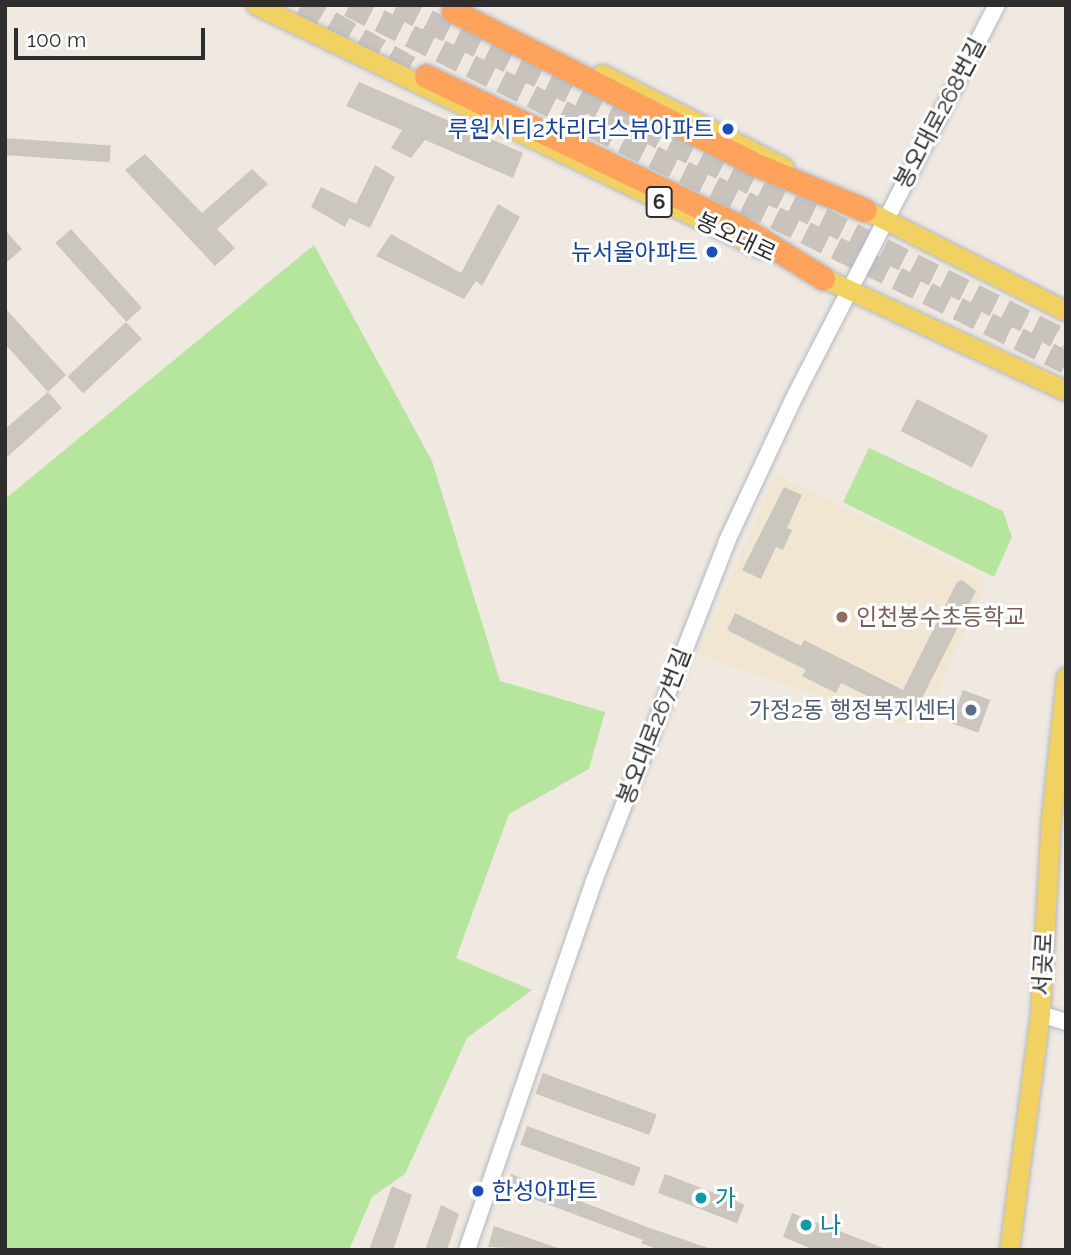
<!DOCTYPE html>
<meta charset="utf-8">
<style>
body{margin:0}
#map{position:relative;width:1071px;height:1255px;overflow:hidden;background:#efe9e1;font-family:Raleway,"Noto Sans KR",sans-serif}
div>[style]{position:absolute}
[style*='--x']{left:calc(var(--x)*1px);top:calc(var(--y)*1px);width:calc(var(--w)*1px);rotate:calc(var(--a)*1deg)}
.education>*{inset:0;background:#f0e6d1}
.green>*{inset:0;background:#b6e59e}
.building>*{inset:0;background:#cbc7bf;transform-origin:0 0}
.highway-tunnel>*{height:23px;margin-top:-11.5px;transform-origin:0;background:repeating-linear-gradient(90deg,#c8c4bd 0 23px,transparent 0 34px)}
.roads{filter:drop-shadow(0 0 2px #b4b7c1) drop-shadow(0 0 2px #b4b7c1)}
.minor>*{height:16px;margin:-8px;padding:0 8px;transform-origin:8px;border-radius:8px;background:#fff}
.major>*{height:19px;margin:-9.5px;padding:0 9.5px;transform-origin:9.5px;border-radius:9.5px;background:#f2d163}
.highway>*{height:23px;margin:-11.5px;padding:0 11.5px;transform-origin:11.5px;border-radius:11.5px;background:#ffa35c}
.dots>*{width:19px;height:19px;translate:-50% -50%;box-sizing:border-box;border:4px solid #fff;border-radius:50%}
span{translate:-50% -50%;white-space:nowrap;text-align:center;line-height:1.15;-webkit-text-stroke:6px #fff;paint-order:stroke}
.shield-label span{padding:2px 5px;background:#fff;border:2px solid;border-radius:5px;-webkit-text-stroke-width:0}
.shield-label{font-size:21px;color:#2e2e2e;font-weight:700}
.street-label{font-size:23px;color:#2e2e2e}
.transit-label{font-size:23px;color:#164399}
.right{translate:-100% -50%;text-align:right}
.left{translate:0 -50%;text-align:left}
.education-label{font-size:23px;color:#785e54}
.service-label{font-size:23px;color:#4e5e75}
.culture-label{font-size:23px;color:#0d838f}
.frame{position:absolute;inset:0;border:7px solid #2e2e2e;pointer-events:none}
.scale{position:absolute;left:14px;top:28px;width:191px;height:32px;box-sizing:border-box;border:4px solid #2e2e2e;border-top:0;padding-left:9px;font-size:21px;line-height:24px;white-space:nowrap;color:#2e2e2e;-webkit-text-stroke:5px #fff;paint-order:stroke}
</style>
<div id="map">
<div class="education">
<div style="clip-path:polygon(776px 474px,987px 580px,921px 731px,697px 654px)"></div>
</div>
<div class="green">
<div style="clip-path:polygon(314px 245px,432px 461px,500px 681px,605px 712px,589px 769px,509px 814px,456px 958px,532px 990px,467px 1038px,405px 1174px,372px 1197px,349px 1250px,5px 1250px,5px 499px)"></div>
<div style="clip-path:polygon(869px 448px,1003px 511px,1012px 537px,994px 577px,843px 502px)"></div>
</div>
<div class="building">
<div style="clip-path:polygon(359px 82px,523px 153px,513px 178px,425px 140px,411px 158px,391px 148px,402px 130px,346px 106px)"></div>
<div style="left:5px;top:138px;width:106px;height:17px;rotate:4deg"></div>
<div style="clip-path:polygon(145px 154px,202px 213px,252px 169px,268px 184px,217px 229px,235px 248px,215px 266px,125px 170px)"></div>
<div style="clip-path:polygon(375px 165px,395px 177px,370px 228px,349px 218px,345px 227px,311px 207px,321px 187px,356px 204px)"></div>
<div style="clip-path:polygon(498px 204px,520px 217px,482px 286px,476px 281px,464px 299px,376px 256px,391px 234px,461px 273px)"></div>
<div style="left:71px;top:229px;width:106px;height:21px;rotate:48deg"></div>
<div style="clip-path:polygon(5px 230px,22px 249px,5px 264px)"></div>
<div style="clip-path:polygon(5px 308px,66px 375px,48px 392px,5px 344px)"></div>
<div style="left:126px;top:322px;width:23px;height:80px;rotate:47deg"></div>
<div style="clip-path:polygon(48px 392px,62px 408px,5px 459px,5px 429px)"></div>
<div style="left:917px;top:399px;width:80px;height:36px;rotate:27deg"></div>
<div style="clip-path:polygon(784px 487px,802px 495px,787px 528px,792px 530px,783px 550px,776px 547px,761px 579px,742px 570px)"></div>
<div style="clip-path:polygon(962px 580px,976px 591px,912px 718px,841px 683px,836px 693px,802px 676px,806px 670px,727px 630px,735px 613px,801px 646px,804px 640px,903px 690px,957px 582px)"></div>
<div style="left:963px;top:690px;width:29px;height:35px;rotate:20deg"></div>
<div style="left:543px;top:1073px;width:121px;height:22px;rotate:20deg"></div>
<div style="left:527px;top:1126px;width:121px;height:20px;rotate:20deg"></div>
<div style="clip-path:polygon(511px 1174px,647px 1227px,714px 1250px,659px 1250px,641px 1243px,643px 1240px,507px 1189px)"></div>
<div style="left:665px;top:1174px;width:85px;height:20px;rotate:21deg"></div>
<div style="clip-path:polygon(392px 1186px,412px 1195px,393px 1250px,369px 1250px)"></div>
<div style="clip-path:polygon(441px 1205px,459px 1214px,447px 1250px,425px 1250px)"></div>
<div style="clip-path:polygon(792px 1213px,886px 1249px,886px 1250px,815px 1250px,783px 1237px)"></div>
<div style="clip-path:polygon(494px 1226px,558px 1248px,558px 1250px,488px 1247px)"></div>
</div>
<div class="highway-tunnel">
<div style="--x:301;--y:5;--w:144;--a:29.6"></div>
<div style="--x:349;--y:5;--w:801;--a:26.47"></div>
<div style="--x:397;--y:5;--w:749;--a:26.67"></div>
</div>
<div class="roads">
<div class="minor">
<div style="--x:1040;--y:1014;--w:27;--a:17"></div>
<div style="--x:467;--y:1250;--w:390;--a:-71"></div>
<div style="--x:594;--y:881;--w:365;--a:-68.6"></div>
<div style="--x:727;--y:541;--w:162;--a:-64.9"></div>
<div style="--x:796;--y:394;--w:438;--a:-62.7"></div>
</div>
<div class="major">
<div style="--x:256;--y:5;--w:560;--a:25.74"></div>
<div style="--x:602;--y:74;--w:204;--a:27.1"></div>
<div style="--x:854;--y:204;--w:237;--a:26.8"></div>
<div style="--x:809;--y:271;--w:284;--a:25"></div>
<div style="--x:1009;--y:1250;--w:238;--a:-82.5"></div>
<div style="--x:1040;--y:1014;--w:196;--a:-86.8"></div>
<div style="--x:1051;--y:818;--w:142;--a:-83.9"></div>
</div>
<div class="highway">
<div style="--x:453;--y:11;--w:335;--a:26.9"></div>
<div style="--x:752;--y:163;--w:122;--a:22.6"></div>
<div style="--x:426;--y:76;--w:347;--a:25.6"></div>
<div style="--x:739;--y:226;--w:99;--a:31.8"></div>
</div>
</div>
<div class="dots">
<div style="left:728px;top:129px;background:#1a4fb4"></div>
<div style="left:712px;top:252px;background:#1a4fb4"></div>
<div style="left:842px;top:617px;background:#8d6e63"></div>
<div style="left:971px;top:710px;background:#5c6f8a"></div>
<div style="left:478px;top:1191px;background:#1a4fb4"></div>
<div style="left:701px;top:1198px;background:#0f9aa8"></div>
<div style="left:806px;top:1225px;background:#0f9aa8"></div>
</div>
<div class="shield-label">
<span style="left:659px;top:202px">6</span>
</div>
<div class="street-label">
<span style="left:940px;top:113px;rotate:-62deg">봉오대로268번길</span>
<span style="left:736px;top:237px;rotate:25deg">봉오대로</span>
<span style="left:654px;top:726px;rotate:-69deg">봉오대로267번길</span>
<span style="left:1043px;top:964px;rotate:-87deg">서곶로</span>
</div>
<div class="transit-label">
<span class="right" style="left:714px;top:129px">루원시티2차리더스뷰아파트</span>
<span class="right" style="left:698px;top:252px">뉴서울아파트</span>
<span class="left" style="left:492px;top:1191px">한성아파트</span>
</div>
<div class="education-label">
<span class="left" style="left:856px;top:617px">인천봉수초등학교</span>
</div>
<div class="service-label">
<span class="right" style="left:957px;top:710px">가정2동 행정복지센터</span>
</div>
<div class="culture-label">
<span class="left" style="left:715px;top:1198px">가</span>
<span class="left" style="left:820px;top:1225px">나</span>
</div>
<div class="frame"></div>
<div class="scale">100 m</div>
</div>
